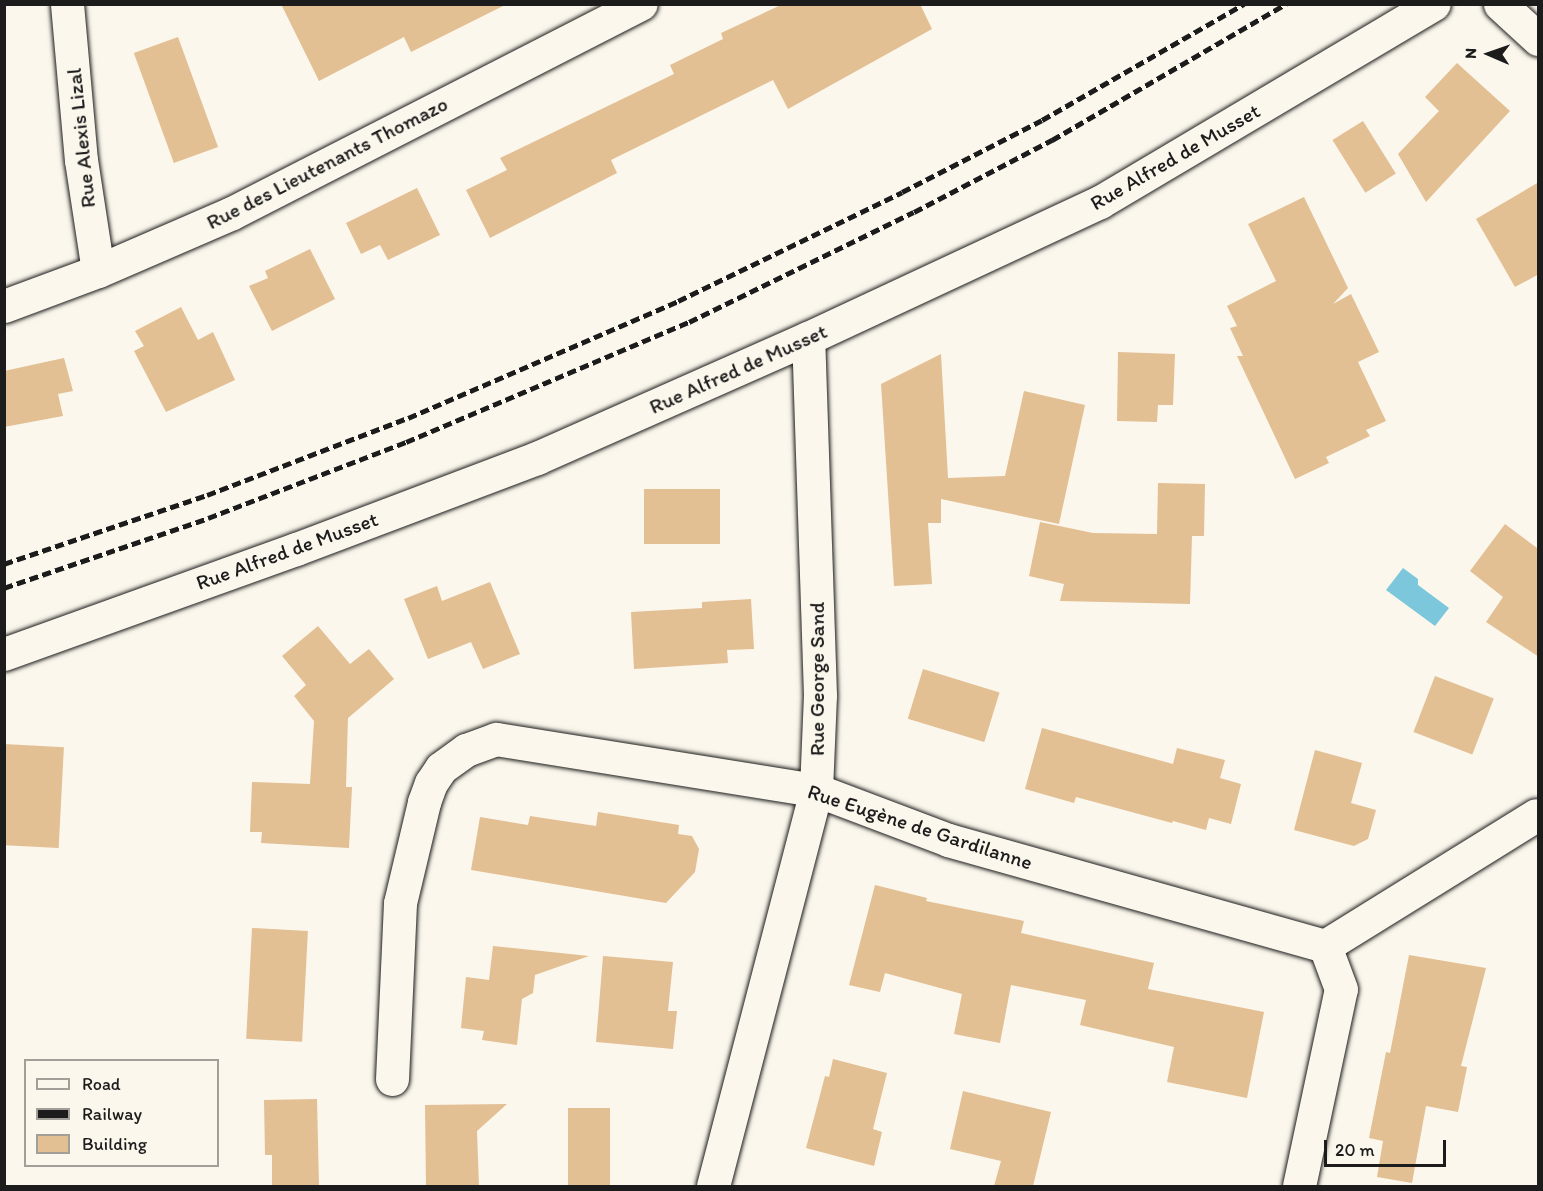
<!DOCTYPE html>
<meta charset="utf-8">
<style>
body{margin:0}
#map{position:relative;width:1543px;height:1191px;overflow:hidden;background:#fbf7ec;font-family:Itim,sans-serif}
div>[style]{position:absolute}
[style*='--x']{left:calc(var(--x)*1px);top:calc(var(--y)*1px);width:calc(var(--w)*1px);rotate:calc(var(--a)*1deg)}
.water>*{inset:0;background:#7cc7dc}
.building>*{inset:0;background:#e3bf94;transform-origin:0 0}
.roads{filter:drop-shadow(0 0 2px #1c1c1c) drop-shadow(0 0 2px #1c1c1c)}
.minor>*{height:33px;margin:-16.5px;padding:0 16.5px;transform-origin:16.5px;border-radius:16.5px;background:#fbf7ec}
.rail>*{height:4.5px;margin-top:-2.25px;transform-origin:0;background:repeating-linear-gradient(90deg,#1c1c1c 0 9px,transparent 0 13.5px)}
span{translate:-50% -50%;white-space:nowrap;text-align:center;line-height:1.15;-webkit-text-stroke:4.5px #fbf7ec;paint-order:stroke}
.street-label{font-size:21px;color:#1c1c1c}
.frame{position:absolute;inset:0;border:6px solid #1c1c1c;pointer-events:none}
.legend{position:absolute;left:24px;top:1059px;width:195px;height:108px;box-sizing:border-box;background:#fbf7ec;border:2px solid #a29f99;margin:0;padding:8px 10px;list-style:none;font-size:18px;color:#1c1c1c}
.legend li{display:flex;align-items:center;gap:12px;height:30px}
.legend b{width:30px;border:2px solid #a29f99}
.north{position:absolute;left:1459px;top:24px;width:60px;height:60px;-webkit-text-stroke:4px #fbf7ec;paint-order:stroke;rotate:272deg;font-size:16px;font-weight:700;line-height:24px;text-align:center;color:#1c1c1c}
.north::after{content:'';display:block;margin:auto;width:21px;height:27px;background:#1c1c1c;clip-path:polygon(50% 0,100% 100%,50% 72%,0 100%)}
.scale{position:absolute;left:1324px;top:1140px;width:122px;height:27px;box-sizing:border-box;border:3px solid #1c1c1c;border-top:0;padding-left:8px;font-size:18px;line-height:21px;white-space:nowrap;color:#1c1c1c;-webkit-text-stroke:4px #fbf7ec;paint-order:stroke}
</style>
<div id="map">
<div class="water">
<div style="clip-path:polygon(1403px 568px,1418px 579px,1418px 585px,1449px 608px,1435px 626px,1386px 590px)"></div>
</div>
<div class="building">
<div style="clip-path:polygon(281px 4px,507px 4px,411px 52px,404px 37px,319px 81px)"></div>
<div style="clip-path:polygon(783px 4px,920px 4px,932px 29px,788px 109px,773px 80px,611px 160px,617px 173px,490px 238px,466px 190px,507px 170px,500px 158px,674px 74px,670px 65px,723px 39px,721px 33px)"></div>
<div style="left:178px;top:37px;width:117px;height:47px;rotate:70deg"></div>
<div style="clip-path:polygon(1457px 63px,1510px 111px,1426px 202px,1398px 154px,1439px 111px,1425px 97px)"></div>
<div style="left:1363px;top:121px;width:62px;height:36px;rotate:58deg"></div>
<div style="clip-path:polygon(1539px 182px,1539px 274px,1515px 287px,1476px 219px)"></div>
<div style="clip-path:polygon(417px 188px,440px 235px,388px 260px,380px 245px,361px 254px,346px 223px)"></div>
<div style="clip-path:polygon(1304px 197px,1348px 288px,1333px 304px,1351px 294px,1379px 352px,1358px 362px,1386px 421px,1366px 430px,1370px 436px,1326px 457px,1329px 463px,1295px 479px,1237px 356px,1243px 356px,1230px 328px,1237px 326px,1227px 306px,1276px 281px,1248px 224px)"></div>
<div style="clip-path:polygon(310px 249px,335px 299px,272px 331px,249px 286px,268px 278px,265px 271px)"></div>
<div style="clip-path:polygon(181px 307px,198px 340px,213px 332px,235px 380px,166px 412px,134px 351px,144px 346px,135px 331px)"></div>
<div style="clip-path:polygon(1118px 352px,1175px 354px,1173px 405px,1158px 405px,1157px 422px,1117px 421px)"></div>
<div style="clip-path:polygon(941px 354px,948px 478px,1005px 476px,1024px 391px,1085px 405px,1059px 524px,941px 499px,941px 523px,928px 523px,932px 584px,894px 586px,881px 384px)"></div>
<div style="clip-path:polygon(64px 358px,73px 391px,58px 394px,63px 416px,4px 427px,4px 371px)"></div>
<div style="clip-path:polygon(1158px 483px,1205px 484px,1204px 536px,1192px 536px,1190px 604px,1060px 601px,1064px 584px,1029px 576px,1040px 522px,1093px 533px,1157px 534px)"></div>
<div style="left:720px;top:489px;width:55px;height:76px;rotate:90deg"></div>
<div style="clip-path:polygon(1505px 524px,1537px 548px,1539px 546px,1539px 657px,1486px 622px,1503px 597px,1470px 571px)"></div>
<div style="clip-path:polygon(490px 582px,520px 654px,483px 669px,471px 642px,428px 659px,404px 599px,437px 586px,442px 601px)"></div>
<div style="clip-path:polygon(751px 599px,754px 649px,727px 650px,728px 663px,634px 669px,631px 612px,702px 608px,702px 602px)"></div>
<div style="clip-path:polygon(318px 626px,350px 664px,369px 649px,394px 679px,348px 718px,346px 787px,352px 787px,349px 848px,261px 843px,262px 832px,250px 832px,252px 782px,310px 784px,314px 721px,294px 696px,306px 685px,282px 656px)"></div>
<div style="left:923px;top:669px;width:80px;height:52px;rotate:17deg"></div>
<div style="left:1435px;top:676px;width:63px;height:60px;rotate:21deg"></div>
<div style="clip-path:polygon(1042px 728px,1173px 764px,1177px 748px,1225px 760px,1220px 778px,1241px 784px,1231px 824px,1209px 818px,1206px 830px,1173px 821px,1172px 823px,1076px 797px,1074px 803px,1025px 789px)"></div>
<div style="left:4px;top:744px;width:60px;height:101px;rotate:3deg"></div>
<div style="clip-path:polygon(1315px 750px,1362px 763px,1351px 803px,1376px 810px,1368px 839px,1354px 846px,1294px 830px)"></div>
<div style="clip-path:polygon(598px 812px,679px 825px,678px 834px,692px 836px,699px 849px,695px 872px,666px 903px,471px 870px,480px 817px,528px 825px,530px 816px,596px 826px)"></div>
<div style="clip-path:polygon(875px 885px,927px 898px,926px 901px,1024px 921px,1021px 933px,1154px 963px,1148px 989px,1264px 1012px,1247px 1098px,1167px 1082px,1174px 1047px,1080px 1025px,1086px 1000px,1011px 985px,1000px 1043px,954px 1034px,962px 994px,885px 973px,880px 992px,849px 985px)"></div>
<div style="left:252px;top:928px;width:56px;height:111px;rotate:3deg"></div>
<div style="clip-path:polygon(493px 946px,589px 956px,535px 975px,533px 993px,522px 999px,517px 1045px,482px 1040px,484px 1031px,461px 1028px,466px 977px,489px 980px)"></div>
<div style="clip-path:polygon(1409px 955px,1486px 968px,1461px 1066px,1467px 1067px,1458px 1112px,1426px 1106px,1412px 1183px,1377px 1177px,1383px 1141px,1369px 1138px,1386px 1052px,1390px 1053px)"></div>
<div style="clip-path:polygon(603px 956px,673px 962px,668px 1011px,677px 1011px,673px 1049px,596px 1042px)"></div>
<div style="clip-path:polygon(833px 1059px,887px 1073px,873px 1129px,882px 1132px,874px 1166px,806px 1148px,825px 1076px,829px 1077px)"></div>
<div style="clip-path:polygon(963px 1091px,1051px 1112px,1033px 1186px,994px 1186px,1001px 1161px,950px 1149px)"></div>
<div style="clip-path:polygon(317px 1099px,319px 1186px,272px 1186px,272px 1155px,265px 1155px,264px 1100px)"></div>
<div style="clip-path:polygon(507px 1104px,477px 1131px,479px 1186px,426px 1186px,425px 1105px)"></div>
<div style="left:610px;top:1108px;width:78px;height:42px;rotate:90deg"></div>
</div>
<div class="roads">
<div class="minor">
<div style="--x:67;--y:4;--w:157;--a:84.9"></div>
<div style="--x:81;--y:160;--w:112;--a:81.3"></div>
<div style="--x:1500;--y:4;--w:52;--a:42.6"></div>
<div style="--x:4;--y:306;--w:100;--a:-20.4"></div>
<div style="--x:98;--y:271;--w:146;--a:-23.4"></div>
<div style="--x:232;--y:213;--w:459;--a:-27.1"></div>
<div style="--x:4;--y:654;--w:310;--a:-19.8"></div>
<div style="--x:296;--y:549;--w:258;--a:-20.7"></div>
<div style="--x:537;--y:458;--w:296;--a:-23.9"></div>
<div style="--x:808;--y:338;--w:322;--a:-25"></div>
<div style="--x:1100;--y:202;--w:388;--a:-30.7"></div>
<div style="--x:392;--y:1079;--w:176;--a:-87.4"></div>
<div style="--x:400;--y:903;--w:104;--a:-76.6"></div>
<div style="--x:424;--y:802;--w:20;--a:-70"></div>
<div style="--x:431;--y:783;--w:18;--a:-56"></div>
<div style="--x:441;--y:768;--w:31;--a:-36"></div>
<div style="--x:466;--y:750;--w:32;--a:-20"></div>
<div style="--x:496;--y:739;--w:324;--a:9.1"></div>
<div style="--x:816;--y:790;--w:141;--a:20.7"></div>
<div style="--x:948;--y:840;--w:392;--a:15.7"></div>
<div style="--x:1325;--y:946;--w:248;--a:-31.8"></div>
<div style="--x:713;--y:1186;--w:409;--a:-75.4"></div>
<div style="--x:816;--y:790;--w:95;--a:-87.6"></div>
<div style="--x:820;--y:695;--w:357;--a:-91.9"></div>
<div style="--x:1299;--y:1186;--w:201;--a:-78"></div>
<div style="--x:1341;--y:989;--w:46;--a:-110.4"></div>
</div>
</div>
<div class="rail">
<div style="--x:4;--y:564;--w:214;--a:-18.8"></div>
<div style="--x:207;--y:495;--w:215;--a:-21"></div>
<div style="--x:408;--y:418;--w:294;--a:-23.4"></div>
<div style="--x:678;--y:301;--w:249;--a:-25.9"></div>
<div style="--x:902;--y:192;--w:157;--a:-27.2"></div>
<div style="--x:1042;--y:120;--w:233;--a:-29.9"></div>
<div style="--x:4;--y:588;--w:216;--a:-18.9"></div>
<div style="--x:208;--y:518;--w:212;--a:-21"></div>
<div style="--x:406;--y:442;--w:307;--a:-23"></div>
<div style="--x:689;--y:322;--w:250;--a:-26.1"></div>
<div style="--x:914;--y:212;--w:156;--a:-27.6"></div>
<div style="--x:1052;--y:140;--w:271;--a:-30.2"></div>
</div>
<div class="street-label">
<span style="left:81px;top:138px;rotate:-96deg">Rue Alexis Lizal</span>
<span style="left:1175px;top:157px;rotate:-30deg">Rue Alfred de Musset</span>
<span style="left:327px;top:163px;rotate:-27deg">Rue des Lieutenants Thomazo</span>
<span style="left:738px;top:369px;rotate:-24deg">Rue Alfred de Musset</span>
<span style="left:287px;top:551px;rotate:-20deg">Rue Alfred de Musset</span>
<span style="left:817px;top:679px;rotate:-90deg">Rue George Sand</span>
<span style="left:920px;top:827px;rotate:18deg">Rue Eugène de Gardilanne</span>
</div>
<div class="frame"></div>
<ul class="legend">
<li><b style="height:8px;background:#fbf7ec"></b>Road</li>
<li><b style="height:8px;background:#1c1c1c"></b>Railway</li>
<li><b style="height:16px;background:#e3bf94"></b>Building</li>
</ul>
<div class="north">N</div>
<div class="scale">20 m</div>
</div>
